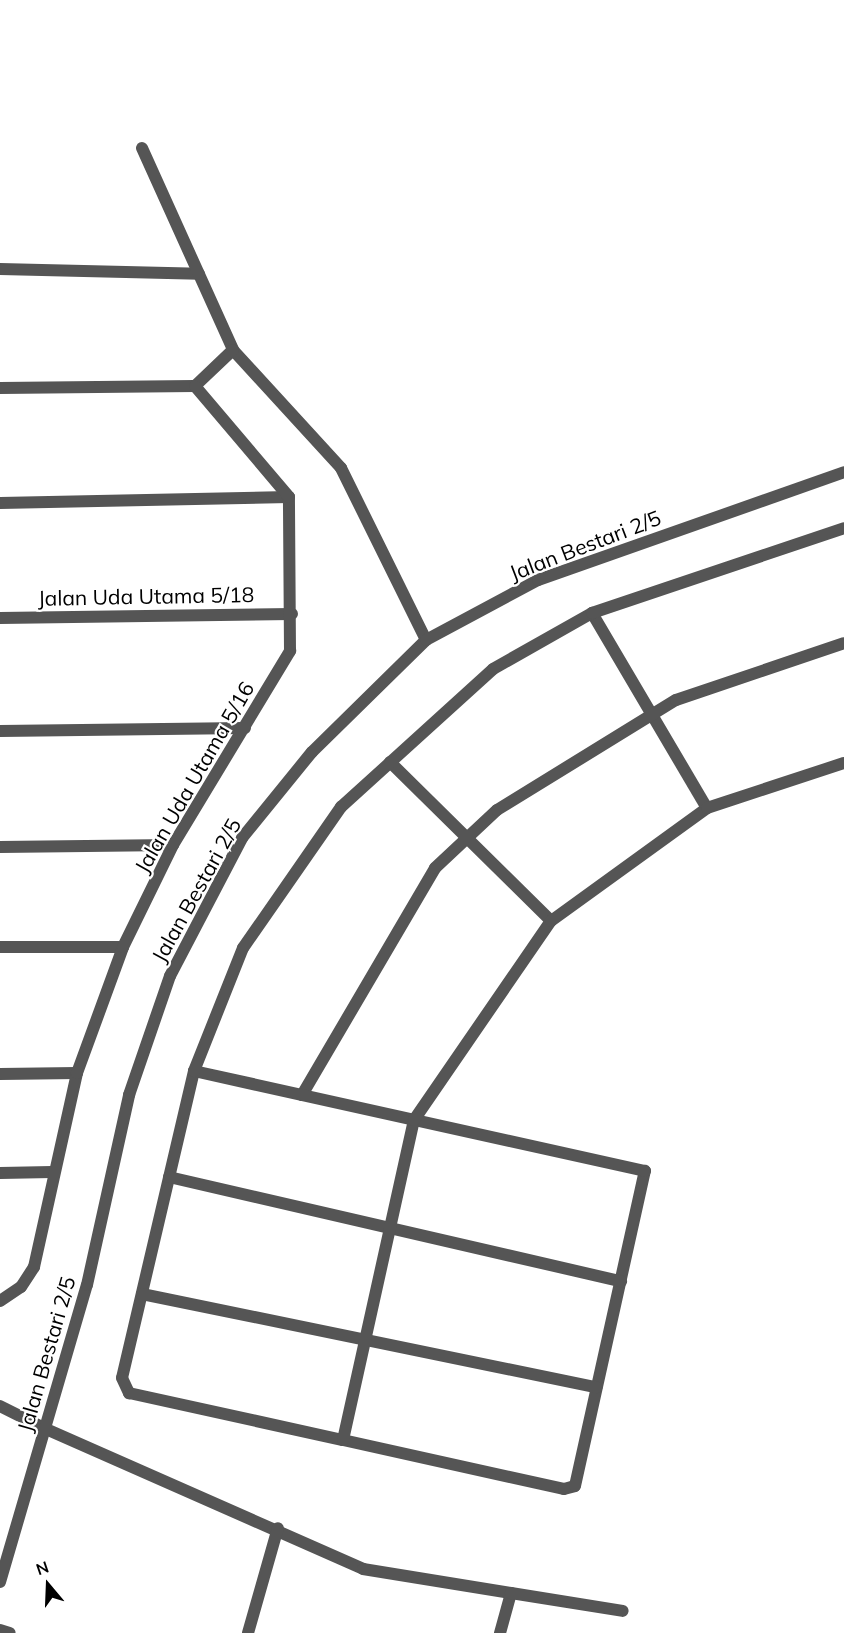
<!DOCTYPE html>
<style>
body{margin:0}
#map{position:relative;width:844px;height:1633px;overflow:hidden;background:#fff;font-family:Mulish,sans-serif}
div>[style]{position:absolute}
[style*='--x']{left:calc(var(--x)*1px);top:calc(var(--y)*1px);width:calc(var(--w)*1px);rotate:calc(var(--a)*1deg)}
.service>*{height:12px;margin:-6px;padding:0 6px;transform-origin:6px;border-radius:6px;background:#555}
.minor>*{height:12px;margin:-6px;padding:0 6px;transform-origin:6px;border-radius:6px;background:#555}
.tertiary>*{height:12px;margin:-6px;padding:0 6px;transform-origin:6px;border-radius:6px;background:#555}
span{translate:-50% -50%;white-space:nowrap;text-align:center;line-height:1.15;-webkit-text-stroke:4.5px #fff;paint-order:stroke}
.street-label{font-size:21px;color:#000}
.north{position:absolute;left:18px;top:1555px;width:60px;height:60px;-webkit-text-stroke:4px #fff;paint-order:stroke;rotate:341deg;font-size:16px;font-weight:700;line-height:24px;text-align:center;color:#000}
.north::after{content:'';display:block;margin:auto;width:21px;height:27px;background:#000;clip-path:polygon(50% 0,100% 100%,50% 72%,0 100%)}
</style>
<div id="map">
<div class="service">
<div style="--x:0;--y:269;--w:199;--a:1.4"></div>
<div style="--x:0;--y:503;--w:289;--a:-1.2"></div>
<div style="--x:592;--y:613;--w:226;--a:59.5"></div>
<div style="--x:0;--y:731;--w:245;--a:-0.7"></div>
<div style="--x:390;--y:762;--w:226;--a:44.6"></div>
<div style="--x:0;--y:947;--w:123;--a:0"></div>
<div style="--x:194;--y:1071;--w:315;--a:103.2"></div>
<div style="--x:122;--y:1378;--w:17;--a:65"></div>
<div style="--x:129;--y:1393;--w:219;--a:12.4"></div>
<div style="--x:343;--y:1440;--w:226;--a:12.5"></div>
<div style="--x:564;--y:1489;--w:11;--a:-15"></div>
<div style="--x:575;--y:1486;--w:323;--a:-77.5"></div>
<div style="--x:302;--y:1095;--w:263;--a:-59.6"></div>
<div style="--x:435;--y:868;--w:85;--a:-43.1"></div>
<div style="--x:497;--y:810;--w:210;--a:-31.6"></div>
<div style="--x:676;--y:700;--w:177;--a:-18.7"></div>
<div style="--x:0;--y:1173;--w:52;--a:-1.1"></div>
<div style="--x:169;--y:1177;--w:464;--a:13"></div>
<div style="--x:46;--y:1429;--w:347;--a:23.8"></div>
<div style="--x:363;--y:1569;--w:150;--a:9.2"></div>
<div style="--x:248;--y:1633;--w:109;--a:-74.1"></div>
<div style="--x:500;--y:1633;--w:41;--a:-74.6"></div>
<div style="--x:511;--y:1593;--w:113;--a:9.1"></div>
</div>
<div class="minor">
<div style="--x:142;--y:148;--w:222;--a:65.7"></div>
<div style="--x:233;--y:350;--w:160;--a:47.5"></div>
<div style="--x:341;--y:468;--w:192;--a:63.7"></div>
<div style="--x:0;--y:388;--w:195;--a:-0.6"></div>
<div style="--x:195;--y:386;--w:52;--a:-43.5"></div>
<div style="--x:0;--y:618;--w:292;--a:-0.8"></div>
<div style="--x:0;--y:847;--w:173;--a:-0.7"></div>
<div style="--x:0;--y:1074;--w:77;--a:-0.7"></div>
<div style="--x:645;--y:1171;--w:462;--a:-167.5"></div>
<div style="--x:194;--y:1071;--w:132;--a:-68.3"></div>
<div style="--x:243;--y:948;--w:172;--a:-55.2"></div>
<div style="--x:341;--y:807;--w:205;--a:-42.2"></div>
<div style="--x:493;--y:669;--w:114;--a:-29.5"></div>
<div style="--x:592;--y:613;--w:266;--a:-18.6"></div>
<div style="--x:142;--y:1294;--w:464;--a:11.6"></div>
<div style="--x:0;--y:1301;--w:25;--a:-34"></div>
<div style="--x:21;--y:1287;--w:24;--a:-57"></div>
<div style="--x:34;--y:1267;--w:199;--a:-77.5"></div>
<div style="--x:77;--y:1073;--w:134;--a:-69.9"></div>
<div style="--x:123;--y:947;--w:114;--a:-63.9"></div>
<div style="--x:173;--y:845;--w:227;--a:-58.9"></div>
<div style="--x:290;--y:651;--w:154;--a:-90.4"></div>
<div style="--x:289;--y:497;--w:145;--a:-130.3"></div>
<div style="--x:0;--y:1406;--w:51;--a:26.6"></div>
<div style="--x:343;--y:1440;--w:328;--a:-77.5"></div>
<div style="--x:414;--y:1120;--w:242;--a:-55.5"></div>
<div style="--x:551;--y:921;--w:193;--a:-35.9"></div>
<div style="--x:707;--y:808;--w:144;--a:-18.2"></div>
<div style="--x:0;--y:1630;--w:10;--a:17"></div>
</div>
<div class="tertiary">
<div style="--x:0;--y:1582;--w:309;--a:-73.7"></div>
<div style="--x:87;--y:1285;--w:195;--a:-77.5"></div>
<div style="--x:129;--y:1095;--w:126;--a:-71"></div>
<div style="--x:170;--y:976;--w:156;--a:-62.4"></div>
<div style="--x:242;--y:838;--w:111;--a:-50.9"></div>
<div style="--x:312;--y:752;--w:160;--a:-44.5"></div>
<div style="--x:426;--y:640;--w:127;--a:-28.2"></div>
<div style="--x:538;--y:580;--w:324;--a:-19.4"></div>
</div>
<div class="street-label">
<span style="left:585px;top:545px;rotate:-21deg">Jalan Bestari 2/5</span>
<span style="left:146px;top:596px;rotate:-1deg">Jalan Uda Utama 5/18</span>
<span style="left:194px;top:777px;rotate:-60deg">Jalan Uda Utama 5/16</span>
<span style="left:196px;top:890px;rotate:-61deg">Jalan Bestari 2/5</span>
<span style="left:46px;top:1354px;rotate:-74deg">Jalan Bestari 2/5</span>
</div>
<div class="north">N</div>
</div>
